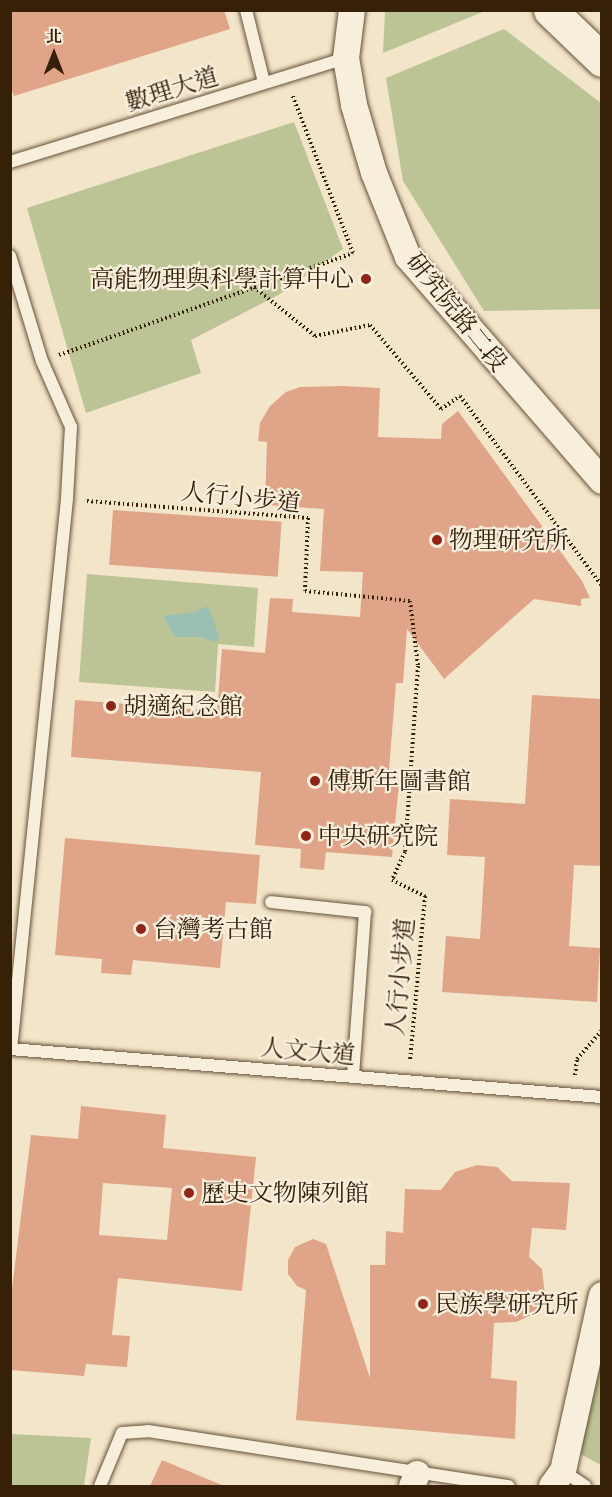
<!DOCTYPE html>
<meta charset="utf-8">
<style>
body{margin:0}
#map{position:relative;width:612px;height:1497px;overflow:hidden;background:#f3e5c9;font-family:"Gentium Book Plus","Noto Serif TC",serif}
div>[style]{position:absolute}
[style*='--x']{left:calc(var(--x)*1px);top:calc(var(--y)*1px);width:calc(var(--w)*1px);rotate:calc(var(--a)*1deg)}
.green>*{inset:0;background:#bcc495}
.water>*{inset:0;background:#9bbfb3}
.building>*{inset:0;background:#e0a488;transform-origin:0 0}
.path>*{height:4px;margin-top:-2px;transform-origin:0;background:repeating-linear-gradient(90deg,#362008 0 1.5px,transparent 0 4.5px)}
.roads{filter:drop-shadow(0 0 2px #655138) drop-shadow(0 0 2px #655138)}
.lane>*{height:12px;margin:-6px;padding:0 6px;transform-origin:6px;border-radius:6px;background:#f7eedc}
.street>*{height:26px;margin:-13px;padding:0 13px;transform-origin:13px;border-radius:13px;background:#f7eedc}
.secondary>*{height:33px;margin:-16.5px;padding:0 16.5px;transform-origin:16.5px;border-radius:16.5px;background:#f7eedc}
.dots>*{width:16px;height:16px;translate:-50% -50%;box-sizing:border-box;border:3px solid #f7eedc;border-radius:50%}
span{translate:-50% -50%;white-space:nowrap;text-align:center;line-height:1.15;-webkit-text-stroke:4.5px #f7eedc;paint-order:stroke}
.street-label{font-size:24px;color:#362008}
.poi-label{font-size:24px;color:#362008}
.right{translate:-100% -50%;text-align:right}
.left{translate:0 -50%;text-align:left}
.frame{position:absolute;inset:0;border:12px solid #362008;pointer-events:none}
.north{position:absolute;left:24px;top:24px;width:60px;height:60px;-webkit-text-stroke:4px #f7eedc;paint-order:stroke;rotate:0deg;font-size:16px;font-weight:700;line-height:24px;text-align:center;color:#362008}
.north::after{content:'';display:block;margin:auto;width:21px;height:27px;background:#362008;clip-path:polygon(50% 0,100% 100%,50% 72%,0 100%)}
</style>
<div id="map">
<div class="green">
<div style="clip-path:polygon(385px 11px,385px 10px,485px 11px,383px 53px)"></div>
<div style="clip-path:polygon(504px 29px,601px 103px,601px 309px,484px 311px,403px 181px,386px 78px)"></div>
<div style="clip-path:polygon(294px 122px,343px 249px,280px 294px,191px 340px,201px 373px,86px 413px,27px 208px)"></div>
<div style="clip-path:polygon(87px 574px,258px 588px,254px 647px,218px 644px,215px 692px,79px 682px)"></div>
<div style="clip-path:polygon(601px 1357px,601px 1465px,573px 1450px)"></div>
<div style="clip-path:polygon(10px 1434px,91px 1438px,84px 1486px,11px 1486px)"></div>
</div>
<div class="water">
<div style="clip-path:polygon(208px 606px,220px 639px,214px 642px,201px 637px,175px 637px,163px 616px,195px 612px)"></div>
</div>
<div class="building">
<div style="clip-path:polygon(10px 10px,224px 10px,230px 29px,14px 96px,10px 85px)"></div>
<div style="clip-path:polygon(344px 386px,380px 388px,378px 437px,441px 439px,442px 424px,458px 411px,582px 581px,590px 598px,581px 599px,581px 606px,534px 599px,444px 679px,407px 629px,403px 683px,396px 683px,388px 782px,399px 783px,392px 857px,326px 852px,324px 870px,300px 868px,301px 849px,255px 845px,261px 772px,71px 757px,75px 700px,217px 711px,222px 649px,265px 653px,270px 598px,293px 599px,292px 612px,360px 617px,363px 572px,320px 571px,324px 509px,265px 505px,267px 442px,258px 441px,260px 423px,270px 406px,286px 392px,300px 387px)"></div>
<div style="left:113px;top:510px;width:169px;height:55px;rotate:4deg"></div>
<div style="clip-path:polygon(532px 695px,602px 699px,602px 866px,574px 865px,569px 946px,600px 948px,597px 1002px,442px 992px,446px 936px,480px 939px,485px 857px,447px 855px,450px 799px,525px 804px)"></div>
<div style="clip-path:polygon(65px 838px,260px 855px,256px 904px,226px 902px,220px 968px,133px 960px,131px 975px,101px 973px,102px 959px,55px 955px)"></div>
<div style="clip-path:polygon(evenodd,81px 1106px,166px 1115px,163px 1148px,256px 1157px,242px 1291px,118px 1278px,112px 1335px,130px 1336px,127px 1367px,86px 1364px,84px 1376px,10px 1370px,10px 1305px,31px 1135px,78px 1139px,81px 1106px,103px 1183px,172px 1188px,167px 1240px,99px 1235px,103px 1183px)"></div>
<div style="clip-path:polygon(477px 1165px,497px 1167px,512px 1181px,570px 1183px,566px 1230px,532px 1228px,529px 1257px,542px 1269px,545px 1295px,536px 1313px,516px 1322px,494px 1323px,491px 1378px,517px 1381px,515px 1439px,296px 1420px,306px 1290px,297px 1286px,288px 1274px,288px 1260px,295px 1247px,313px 1239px,326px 1244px,370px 1378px,370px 1265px,385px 1265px,386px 1231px,403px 1233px,405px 1189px,441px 1190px,455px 1172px)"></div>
<div style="clip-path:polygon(162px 1460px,224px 1486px,150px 1486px)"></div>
</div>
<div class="path">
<div style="--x:254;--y:287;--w:78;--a:38.8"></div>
<div style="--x:315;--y:336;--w:56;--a:-11.3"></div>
<div style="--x:370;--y:325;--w:110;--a:49.8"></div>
<div style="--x:441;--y:409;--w:23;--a:-34"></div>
<div style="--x:460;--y:396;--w:237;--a:53.2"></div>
<div style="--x:59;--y:355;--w:311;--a:-19.1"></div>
<div style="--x:353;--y:253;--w:170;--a:-111"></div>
<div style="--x:87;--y:501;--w:222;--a:4.4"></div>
<div style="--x:308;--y:518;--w:73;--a:92.4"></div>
<div style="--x:305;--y:591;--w:105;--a:5.4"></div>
<div style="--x:410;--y:601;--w:65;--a:83"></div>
<div style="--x:418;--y:666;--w:186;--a:94"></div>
<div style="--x:405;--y:852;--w:31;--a:115"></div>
<div style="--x:392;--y:880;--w:37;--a:26"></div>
<div style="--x:425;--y:896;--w:166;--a:95.2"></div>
<div style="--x:575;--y:1075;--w:16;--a:-83"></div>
<div style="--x:577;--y:1059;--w:38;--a:-49"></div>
</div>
<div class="roads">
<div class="lane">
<div style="--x:246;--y:10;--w:74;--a:76"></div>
<div style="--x:10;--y:162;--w:352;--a:-17.2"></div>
<div style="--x:10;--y:256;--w:110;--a:73.1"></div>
<div style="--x:42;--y:361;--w:72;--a:66.3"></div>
<div style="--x:71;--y:427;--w:72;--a:93.2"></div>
<div style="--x:67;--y:499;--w:553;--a:95.81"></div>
<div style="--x:271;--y:902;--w:95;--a:6.1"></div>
<div style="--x:365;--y:912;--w:164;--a:94.2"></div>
<div style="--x:10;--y:1049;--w:594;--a:4.64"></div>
<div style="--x:563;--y:1471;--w:27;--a:34"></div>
<div style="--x:100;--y:1486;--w:57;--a:-67.5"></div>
<div style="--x:122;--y:1433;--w:26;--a:-4"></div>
<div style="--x:148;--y:1431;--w:365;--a:8.7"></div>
</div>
<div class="street">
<div style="--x:352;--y:10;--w:48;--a:97.1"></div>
<div style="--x:346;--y:58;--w:48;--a:80.3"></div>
<div style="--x:354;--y:105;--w:71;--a:73.6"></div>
<div style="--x:374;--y:173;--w:91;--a:68"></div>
<div style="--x:408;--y:257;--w:296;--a:49.1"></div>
<div style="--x:412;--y:1486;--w:13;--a:-67"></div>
<div style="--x:552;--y:1486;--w:19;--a:-54"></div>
<div style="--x:563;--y:1471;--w:180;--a:-77.5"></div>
</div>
<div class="secondary">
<div style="--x:550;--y:10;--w:72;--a:43.9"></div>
</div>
</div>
<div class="dots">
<div style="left:366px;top:279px;background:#8f2418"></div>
<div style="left:437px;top:540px;background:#8f2418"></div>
<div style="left:111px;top:706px;background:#8f2418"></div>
<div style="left:315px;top:781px;background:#8f2418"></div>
<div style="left:306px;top:836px;background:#8f2418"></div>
<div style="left:141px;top:929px;background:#8f2418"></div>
<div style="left:189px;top:1193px;background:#8f2418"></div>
<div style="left:423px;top:1304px;background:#8f2418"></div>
</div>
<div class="street-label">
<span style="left:172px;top:89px;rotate:-17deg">數理大道</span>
<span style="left:457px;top:312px;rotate:51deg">研究院路二段</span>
<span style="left:241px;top:497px;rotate:6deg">人行小步道</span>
<span style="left:400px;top:977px;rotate:-85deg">人行小步道</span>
<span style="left:308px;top:1051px;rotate:5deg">人文大道</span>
</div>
<div class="poi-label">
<span class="right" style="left:354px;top:279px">高能物理與科學計算中心</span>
<span class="left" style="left:449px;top:540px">物理研究所</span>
<span class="left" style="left:123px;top:706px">胡適紀念館</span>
<span class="left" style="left:327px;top:781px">傅斯年圖書館</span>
<span class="left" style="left:318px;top:836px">中央研究院</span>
<span class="left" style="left:153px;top:929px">台灣考古館</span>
<span class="left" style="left:201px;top:1193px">歷史文物陳列館</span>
<span class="left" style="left:435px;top:1304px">民族學研究所</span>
</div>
<div class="frame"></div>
<div class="north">北</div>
</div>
